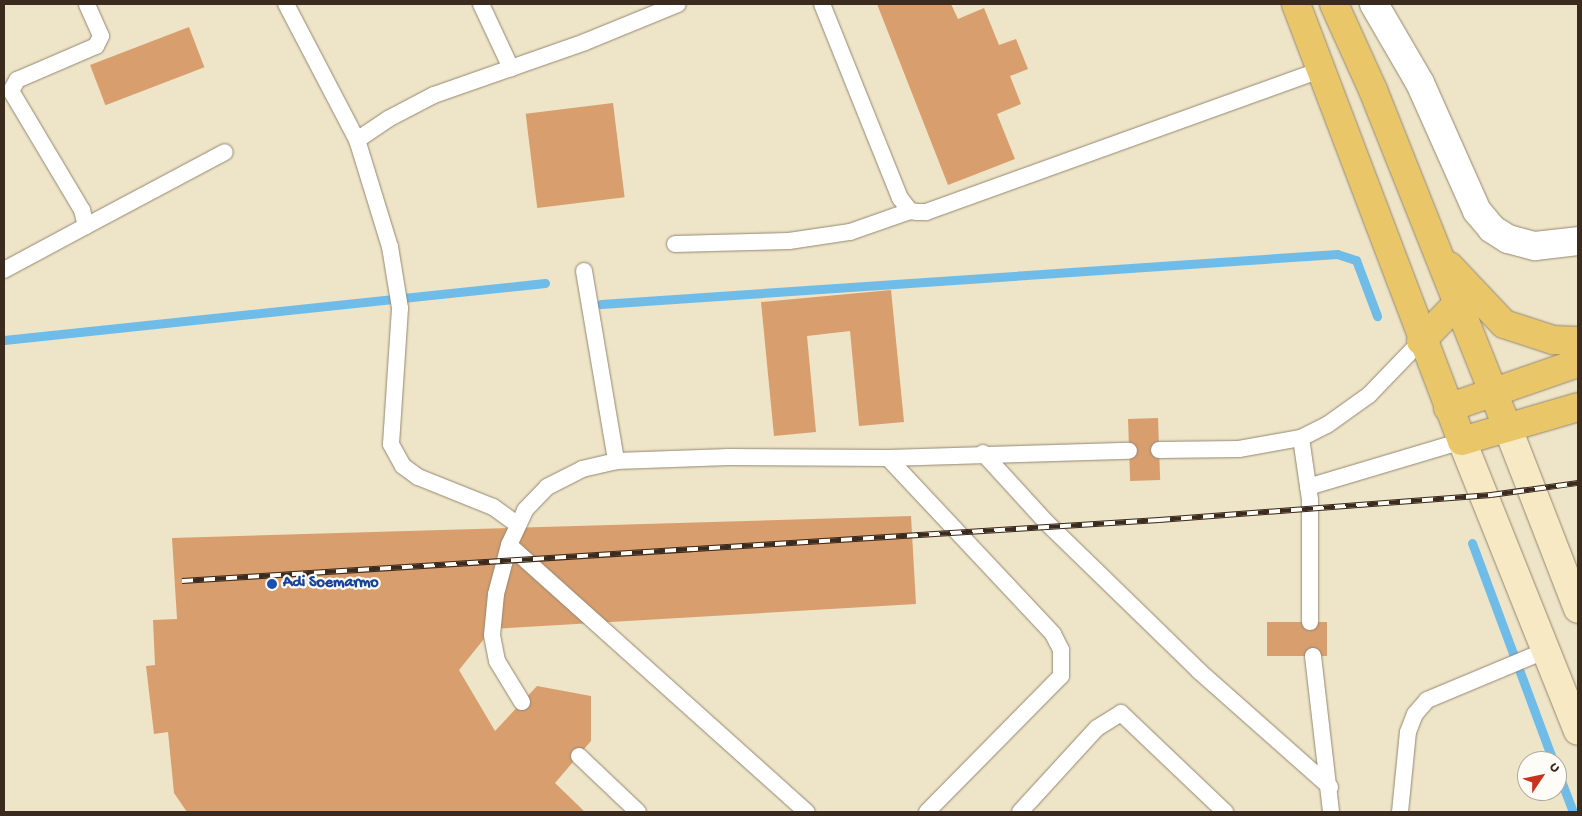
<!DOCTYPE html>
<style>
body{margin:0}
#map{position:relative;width:1582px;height:816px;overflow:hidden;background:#eee4c7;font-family:"Gochi Hand",sans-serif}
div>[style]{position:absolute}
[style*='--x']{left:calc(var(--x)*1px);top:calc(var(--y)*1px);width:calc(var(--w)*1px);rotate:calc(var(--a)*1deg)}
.stream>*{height:9px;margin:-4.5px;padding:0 4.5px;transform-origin:4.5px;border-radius:4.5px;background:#6fbce9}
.building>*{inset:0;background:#d89e6e;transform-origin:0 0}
.roads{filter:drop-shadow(0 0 1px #948772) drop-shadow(0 0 1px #948772)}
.lane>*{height:16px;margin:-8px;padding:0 8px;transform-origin:8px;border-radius:8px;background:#fff}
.street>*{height:28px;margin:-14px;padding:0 14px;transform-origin:14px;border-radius:14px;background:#fff}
.secondary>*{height:28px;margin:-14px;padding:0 14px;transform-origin:14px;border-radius:14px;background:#f6e9c3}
.highway>*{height:28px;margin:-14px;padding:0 14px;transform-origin:14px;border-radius:14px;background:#e9c769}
.rail>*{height:5.5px;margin-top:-2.75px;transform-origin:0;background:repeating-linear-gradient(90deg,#fdfcf7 0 11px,#3b2a1e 0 22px);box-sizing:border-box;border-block:1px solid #3b2a1e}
.dots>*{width:14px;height:14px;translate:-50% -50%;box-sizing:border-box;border:2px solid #fdfcf7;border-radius:50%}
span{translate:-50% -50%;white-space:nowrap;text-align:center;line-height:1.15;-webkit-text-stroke:4.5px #fdfcf7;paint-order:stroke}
.transit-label{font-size:16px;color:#164399;font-weight:700}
.left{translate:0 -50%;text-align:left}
.frame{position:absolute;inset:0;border:5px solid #3b2a1e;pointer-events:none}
.north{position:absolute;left:1517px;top:751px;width:50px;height:50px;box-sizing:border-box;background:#fdfcf7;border:1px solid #afa8a0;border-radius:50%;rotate:56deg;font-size:14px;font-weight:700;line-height:20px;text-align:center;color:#3b2a1e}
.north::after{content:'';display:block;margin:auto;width:18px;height:22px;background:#c8321e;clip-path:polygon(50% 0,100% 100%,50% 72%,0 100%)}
</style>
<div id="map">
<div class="stream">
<div style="--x:601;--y:304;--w:738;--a:-3.89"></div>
<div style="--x:1337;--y:254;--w:20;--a:18"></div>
<div style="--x:1356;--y:260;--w:60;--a:69.4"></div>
<div style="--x:4;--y:340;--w:544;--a:-6.01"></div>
<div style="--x:1472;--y:543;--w:233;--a:69.6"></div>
<div style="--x:1557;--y:770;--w:45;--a:69.1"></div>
</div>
<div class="building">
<div style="clip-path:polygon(877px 4px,951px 4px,958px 19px,984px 8px,999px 45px,1016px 39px,1028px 69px,1010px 76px,1021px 104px,997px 114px,1015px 159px,948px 185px)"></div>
<div style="left:189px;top:27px;width:43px;height:106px;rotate:69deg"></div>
<div style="left:613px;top:103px;width:95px;height:88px;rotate:83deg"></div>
<div style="clip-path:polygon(891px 290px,904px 422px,859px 426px,850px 331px,807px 336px,816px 432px,774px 436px,761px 302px)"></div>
<div style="left:1158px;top:418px;width:62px;height:30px;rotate:88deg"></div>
<div style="clip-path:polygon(911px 516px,916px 604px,492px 629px,459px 670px,495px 731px,537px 686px,591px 696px,591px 741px,555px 783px,585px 812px,187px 812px,174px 793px,168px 732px,154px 734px,146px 666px,155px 665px,153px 620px,177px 619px,172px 538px)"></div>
<div style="left:1327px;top:622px;width:34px;height:60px;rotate:90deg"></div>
</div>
<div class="roads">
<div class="lane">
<div style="--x:286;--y:4;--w:153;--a:62.4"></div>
<div style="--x:481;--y:4;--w:71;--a:64.9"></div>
<div style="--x:822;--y:4;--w:209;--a:68.1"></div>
<div style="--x:900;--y:198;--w:16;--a:52"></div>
<div style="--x:910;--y:211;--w:7;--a:8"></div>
<div style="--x:917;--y:212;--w:9;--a:0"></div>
<div style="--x:926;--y:212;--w:420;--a:-19.8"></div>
<div style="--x:86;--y:226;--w:157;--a:-28"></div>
<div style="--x:675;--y:244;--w:114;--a:-1.5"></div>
<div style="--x:789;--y:241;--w:62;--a:-8.4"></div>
<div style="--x:850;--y:232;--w:64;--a:-19.3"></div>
<div style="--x:4;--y:270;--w:93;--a:-28.2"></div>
<div style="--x:86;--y:226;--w:16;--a:-104"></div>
<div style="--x:82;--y:210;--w:139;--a:-120.8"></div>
<div style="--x:11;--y:91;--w:13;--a:-61"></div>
<div style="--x:17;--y:80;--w:86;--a:-23.3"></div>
<div style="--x:96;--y:46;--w:11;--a:-63"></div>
<div style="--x:101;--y:36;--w:35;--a:-114"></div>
<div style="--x:584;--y:271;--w:193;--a:80.4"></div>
<div style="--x:1301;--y:438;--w:63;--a:81.7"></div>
<div style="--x:1310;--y:500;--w:122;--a:90"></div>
<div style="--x:1159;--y:450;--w:80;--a:-0.7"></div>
<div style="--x:1239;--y:449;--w:63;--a:-10.1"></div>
<div style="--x:1301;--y:438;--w:29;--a:-27"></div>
<div style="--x:1327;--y:425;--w:52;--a:-35.5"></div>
<div style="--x:1369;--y:395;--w:75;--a:-46.1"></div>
<div style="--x:983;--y:453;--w:93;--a:47.6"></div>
<div style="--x:1046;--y:522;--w:214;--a:44.2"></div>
<div style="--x:1199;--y:671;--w:175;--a:41.5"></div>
<div style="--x:888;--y:458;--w:241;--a:46.8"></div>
<div style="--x:1053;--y:634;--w:18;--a:63"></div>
<div style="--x:1061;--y:650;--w:26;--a:90"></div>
<div style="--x:1061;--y:676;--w:191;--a:134.6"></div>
<div style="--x:1308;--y:487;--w:161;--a:-16.6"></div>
<div style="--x:518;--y:525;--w:31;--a:-144"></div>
<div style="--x:493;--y:507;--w:81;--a:-158.2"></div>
<div style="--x:418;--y:477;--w:19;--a:-144"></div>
<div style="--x:403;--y:466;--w:25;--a:-119"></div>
<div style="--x:391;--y:444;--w:136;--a:-86.2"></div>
<div style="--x:400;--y:308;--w:62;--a:-99.3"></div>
<div style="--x:390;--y:247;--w:112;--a:-107.1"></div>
<div style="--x:357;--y:140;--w:37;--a:-34"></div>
<div style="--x:388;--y:119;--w:52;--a:-27.6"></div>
<div style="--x:434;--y:95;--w:160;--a:-19.3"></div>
<div style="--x:585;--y:42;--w:100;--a:-22.2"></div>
<div style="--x:509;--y:545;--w:400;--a:41.9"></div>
<div style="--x:1313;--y:656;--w:157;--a:83.4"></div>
<div style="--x:522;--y:702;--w:48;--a:-121.4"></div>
<div style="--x:497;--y:661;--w:26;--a:-101"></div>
<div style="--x:492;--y:635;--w:41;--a:-84.4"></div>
<div style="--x:496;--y:594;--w:51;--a:-75.1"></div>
<div style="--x:509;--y:545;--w:38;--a:-65"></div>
<div style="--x:525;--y:510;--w:32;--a:-46"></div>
<div style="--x:547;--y:487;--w:39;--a:-27"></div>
<div style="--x:582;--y:469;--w:35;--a:-13"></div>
<div style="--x:616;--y:461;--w:113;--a:-2"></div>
<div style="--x:729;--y:457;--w:159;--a:0.4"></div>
<div style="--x:888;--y:458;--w:241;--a:-1.7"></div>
<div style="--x:579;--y:756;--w:81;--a:43.5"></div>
<div style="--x:1020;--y:812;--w:114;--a:-47.5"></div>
<div style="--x:1097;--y:728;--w:28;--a:-32"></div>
<div style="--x:1121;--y:713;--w:144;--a:43.6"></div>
<div style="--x:1400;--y:812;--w:80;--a:-84.3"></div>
<div style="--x:1408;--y:732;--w:19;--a:-69"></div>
<div style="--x:1415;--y:714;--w:18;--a:-49"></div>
<div style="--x:1427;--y:700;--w:128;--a:-22.6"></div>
</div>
<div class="street">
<div style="--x:1374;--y:4;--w:91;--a:59.8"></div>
<div style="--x:1420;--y:83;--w:140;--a:66"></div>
<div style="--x:1477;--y:211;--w:23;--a:50"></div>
<div style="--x:1492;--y:229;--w:19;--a:32"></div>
<div style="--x:1508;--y:239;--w:28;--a:15"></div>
<div style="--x:1535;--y:246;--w:43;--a:-6.6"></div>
</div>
<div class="secondary">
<div style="--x:1507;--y:426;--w:196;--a:68.8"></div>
<div style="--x:1462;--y:441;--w:312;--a:68.2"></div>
</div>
<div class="highway">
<div style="--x:1296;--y:4;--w:467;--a:69.2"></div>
<div style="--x:1462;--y:441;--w:121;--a:-16.3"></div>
<div style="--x:1334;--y:4;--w:94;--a:65.6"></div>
<div style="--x:1373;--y:90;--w:362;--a:68.3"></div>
<div style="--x:1449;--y:266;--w:80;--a:46.5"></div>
<div style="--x:1504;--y:324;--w:52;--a:18.1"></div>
<div style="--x:1553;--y:340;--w:25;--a:2"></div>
<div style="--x:1421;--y:341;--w:53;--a:-45.8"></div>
<div style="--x:1448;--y:408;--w:138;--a:-19.1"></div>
</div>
</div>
<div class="rail">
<div style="--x:182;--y:581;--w:979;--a:-3.57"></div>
<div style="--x:1159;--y:520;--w:333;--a:-4.3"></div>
<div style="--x:1491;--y:495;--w:88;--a:-7.9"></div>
</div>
<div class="dots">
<div style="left:272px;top:584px;background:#1a4fb4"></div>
</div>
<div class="transit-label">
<span class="left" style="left:283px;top:584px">Adi Soemarmo</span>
</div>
<div class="frame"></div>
<div class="north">U</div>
</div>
